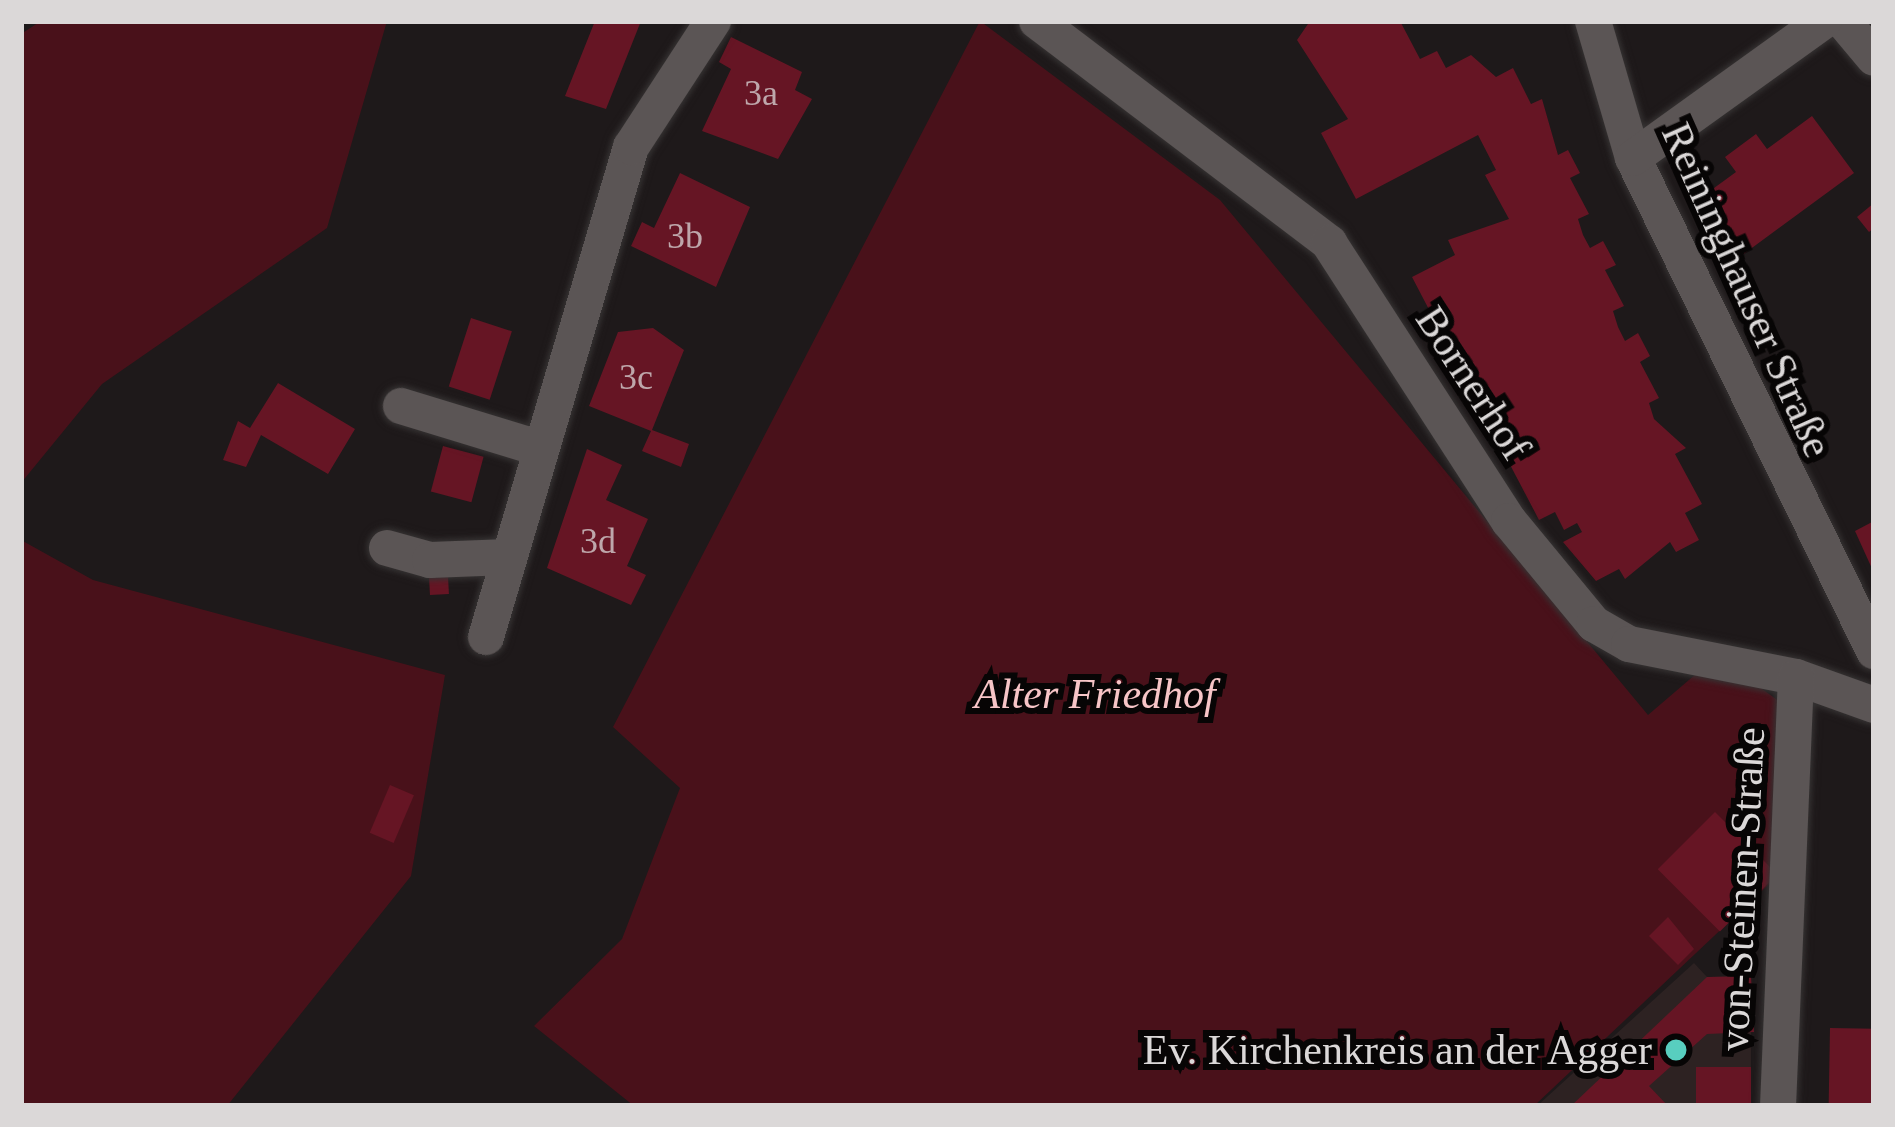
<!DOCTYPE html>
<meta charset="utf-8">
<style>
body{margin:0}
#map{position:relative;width:1895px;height:1127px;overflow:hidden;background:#1e191a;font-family:Georgia,serif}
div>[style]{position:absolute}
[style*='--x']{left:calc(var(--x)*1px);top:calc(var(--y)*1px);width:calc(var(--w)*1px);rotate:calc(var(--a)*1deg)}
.built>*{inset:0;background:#2d2222}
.green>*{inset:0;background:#49111a}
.building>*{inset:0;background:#661524;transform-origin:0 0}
.roads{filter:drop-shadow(0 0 3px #363333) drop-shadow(0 0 3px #363333)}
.minor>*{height:36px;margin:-18px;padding:0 18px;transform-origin:18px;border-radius:18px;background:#5b5555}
.dots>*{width:33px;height:33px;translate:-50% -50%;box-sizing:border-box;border:6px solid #070505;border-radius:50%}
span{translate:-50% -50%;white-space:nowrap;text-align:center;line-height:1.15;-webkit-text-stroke:12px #070505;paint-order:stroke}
.number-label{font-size:36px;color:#bea7ab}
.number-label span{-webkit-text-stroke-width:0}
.street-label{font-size:42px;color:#dbd8d8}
.park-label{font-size:42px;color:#f7c5c7;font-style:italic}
.poi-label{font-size:42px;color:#dbd8d8}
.right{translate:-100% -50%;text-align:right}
.frame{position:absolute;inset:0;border:24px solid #dbd8d8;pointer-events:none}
</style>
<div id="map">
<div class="built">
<div style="clip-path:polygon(1694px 963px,1707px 977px,1751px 976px,1751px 1106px,1537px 1106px)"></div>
</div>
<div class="green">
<div style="clip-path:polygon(41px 21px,387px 21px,327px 228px,102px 384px,21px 483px,21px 34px)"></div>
<div style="clip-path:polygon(980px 21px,1220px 200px,1648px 715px,1717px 656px,1784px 705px,1786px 868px,1534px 1106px,634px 1106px,534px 1026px,622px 939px,680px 788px,613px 727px)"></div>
<div style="clip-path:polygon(21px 540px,93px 580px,445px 675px,411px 876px,227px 1106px,21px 1106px)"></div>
</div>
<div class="building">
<div style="clip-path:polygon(595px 21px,641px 21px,606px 109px,565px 96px)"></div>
<div style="clip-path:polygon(1310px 21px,1400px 21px,1420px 59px,1437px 51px,1446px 68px,1471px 55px,1496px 77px,1513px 68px,1531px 104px,1542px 99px,1558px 155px,1568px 150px,1580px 173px,1570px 178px,1589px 214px,1578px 219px,1583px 235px,1590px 248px,1603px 241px,1616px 265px,1605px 270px,1624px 306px,1613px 311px,1618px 327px,1625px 341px,1638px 333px,1650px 356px,1640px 362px,1659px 398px,1649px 403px,1654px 419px,1686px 448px,1675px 454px,1702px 504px,1685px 513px,1699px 540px,1676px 552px,1670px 542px,1625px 579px,1619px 569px,1596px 581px,1563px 542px,1582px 532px,1577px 523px,1564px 530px,1555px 512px,1539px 520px,1412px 277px,1455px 255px,1448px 240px,1509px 219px,1485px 175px,1496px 170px,1478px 135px,1356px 199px,1321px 133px,1348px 119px,1297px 40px)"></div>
<div style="clip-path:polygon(731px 37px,802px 72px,795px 90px,812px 99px,778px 159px,702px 131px,731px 69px,719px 62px)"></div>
<div style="clip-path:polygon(1812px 116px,1854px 173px,1741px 256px,1699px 199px,1736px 172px,1725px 157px,1756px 134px,1767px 149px)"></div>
<div style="clip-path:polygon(680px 173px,750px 207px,716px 287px,631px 246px,642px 222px,654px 228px)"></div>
<div style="clip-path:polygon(1874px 203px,1874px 228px,1869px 232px,1857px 217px)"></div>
<div style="left:471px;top:318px;width:43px;height:72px;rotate:18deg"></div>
<div style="clip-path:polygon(653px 328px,684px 350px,652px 430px,689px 444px,681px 467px,642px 451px,651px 431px,589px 406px,618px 332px)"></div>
<div style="clip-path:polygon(278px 383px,355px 429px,328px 474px,261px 435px,246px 467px,223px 460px,238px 421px,250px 428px)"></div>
<div style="left:443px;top:446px;width:42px;height:47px;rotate:15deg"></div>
<div style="clip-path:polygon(587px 449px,622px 465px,606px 500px,648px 519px,627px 566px,646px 575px,631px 605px,547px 568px)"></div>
<div style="clip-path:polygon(1874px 521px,1874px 573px,1855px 531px)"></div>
<div style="left:448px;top:576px;width:18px;height:19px;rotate:87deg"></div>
<div style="left:390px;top:785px;width:26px;height:52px;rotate:23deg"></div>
<div style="left:1715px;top:812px;width:88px;height:81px;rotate:45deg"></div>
<div style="clip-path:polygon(1668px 917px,1694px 949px,1678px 965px,1649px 936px)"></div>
<div style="clip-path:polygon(1751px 976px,1754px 1032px,1707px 1034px,1649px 1086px,1668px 1106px,1571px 1106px,1707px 977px)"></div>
<div style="left:1830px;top:1028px;width:44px;height:78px;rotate:1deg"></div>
<div style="left:1696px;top:1067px;width:55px;height:39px"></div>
</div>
<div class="roads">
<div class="minor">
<div style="--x:1037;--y:21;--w:367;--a:37.2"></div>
<div style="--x:1329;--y:243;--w:331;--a:57.1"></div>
<div style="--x:1509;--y:521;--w:134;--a:50.5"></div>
<div style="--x:1594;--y:624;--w:40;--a:29.7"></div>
<div style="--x:1629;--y:644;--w:170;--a:11.2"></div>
<div style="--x:1796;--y:677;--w:83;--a:19.7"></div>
<div style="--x:1593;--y:21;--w:143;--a:73.7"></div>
<div style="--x:1633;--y:158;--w:549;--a:63.95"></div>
<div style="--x:1843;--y:21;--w:48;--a:50"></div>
<div style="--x:1633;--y:158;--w:235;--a:-35.7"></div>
<div style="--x:401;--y:406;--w:143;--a:17"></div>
<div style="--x:387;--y:548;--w:45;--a:15.6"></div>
<div style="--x:430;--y:560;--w:78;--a:-2.2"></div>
<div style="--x:486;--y:637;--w:511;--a:-73.52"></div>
<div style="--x:631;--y:147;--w:150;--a:-56.9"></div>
<div style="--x:1778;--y:1106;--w:429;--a:-87.6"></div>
</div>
</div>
<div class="dots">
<div style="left:1676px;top:1050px;background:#58cebf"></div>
</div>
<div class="number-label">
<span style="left:761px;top:94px">3a</span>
<span style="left:685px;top:237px">3b</span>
<span style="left:636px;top:378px">3c</span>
<span style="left:598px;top:542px">3d</span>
</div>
<div class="street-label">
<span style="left:1747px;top:290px;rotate:66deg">Reininghauser Straße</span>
<span style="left:1473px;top:383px;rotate:57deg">Bornerhof</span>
<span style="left:1742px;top:889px;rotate:-87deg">von-Steinen-Straße</span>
</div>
<div class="park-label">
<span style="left:1095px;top:694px">Alter Friedhof</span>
</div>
<div class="poi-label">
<span class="right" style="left:1652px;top:1050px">Ev. Kirchenkreis an der Agger</span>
</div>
<div class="frame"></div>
</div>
